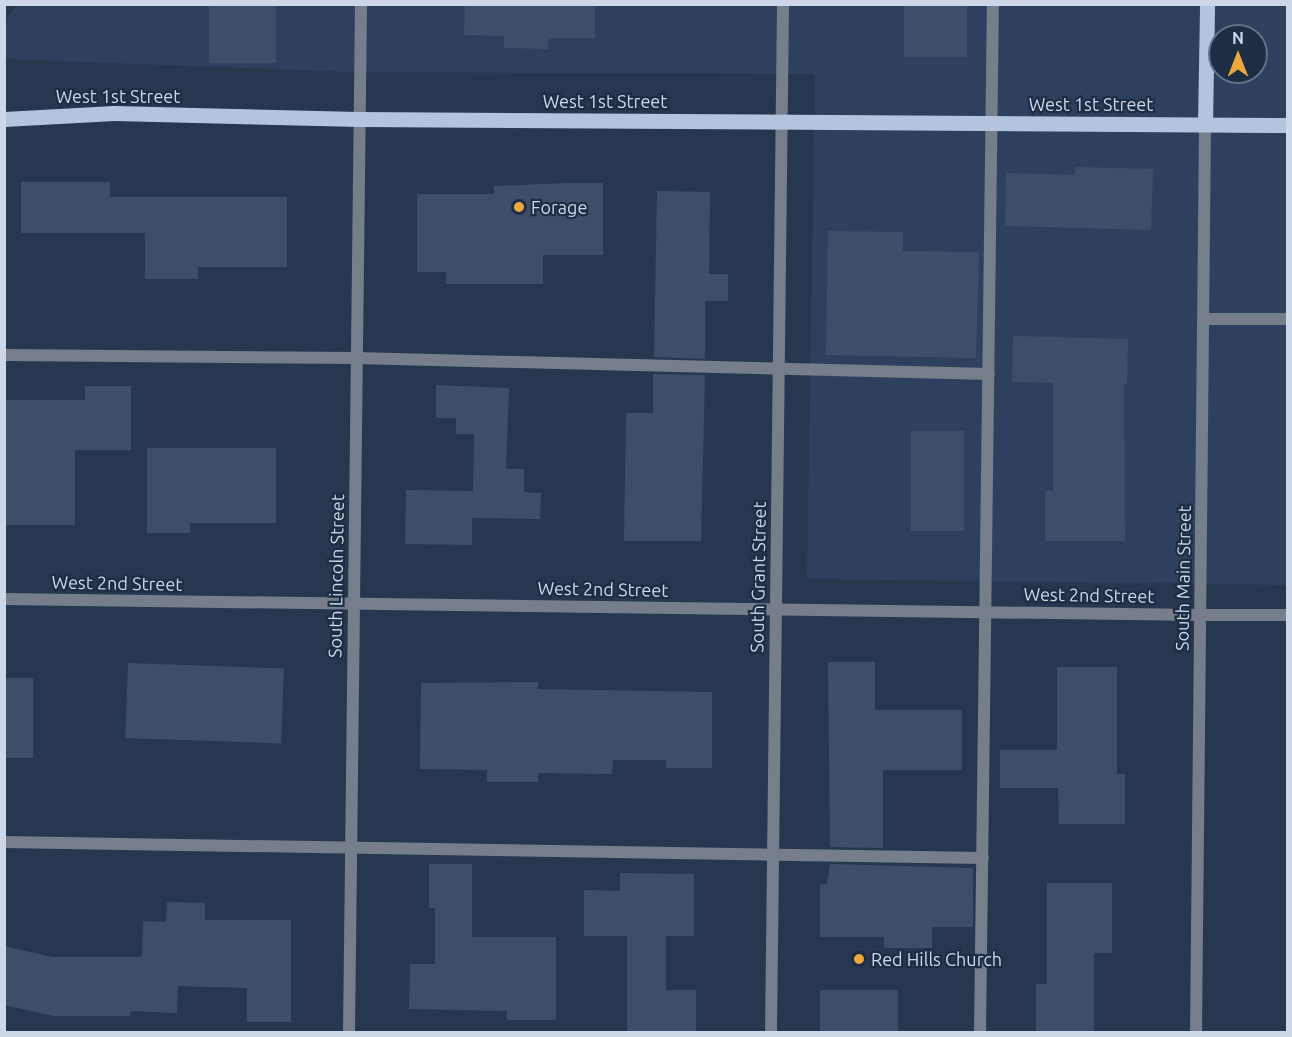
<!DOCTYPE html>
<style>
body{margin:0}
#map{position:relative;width:1292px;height:1037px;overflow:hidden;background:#27374f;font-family:Ubuntu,sans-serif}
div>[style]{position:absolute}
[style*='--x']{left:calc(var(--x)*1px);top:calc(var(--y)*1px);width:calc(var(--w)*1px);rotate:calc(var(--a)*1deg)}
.built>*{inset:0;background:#2d415e}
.building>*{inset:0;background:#3d4f68;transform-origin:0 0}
.service>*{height:12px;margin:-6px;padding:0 6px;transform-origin:6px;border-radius:6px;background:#757e8a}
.minor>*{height:12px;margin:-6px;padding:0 6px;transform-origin:6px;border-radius:6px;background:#757e8a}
.tertiary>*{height:12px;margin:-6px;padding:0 6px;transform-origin:6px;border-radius:6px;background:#757e8a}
.primary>*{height:15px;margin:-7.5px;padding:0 7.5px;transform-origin:7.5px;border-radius:7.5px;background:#b3c4de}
.dots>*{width:16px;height:16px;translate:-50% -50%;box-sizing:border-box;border:3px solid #1d2d44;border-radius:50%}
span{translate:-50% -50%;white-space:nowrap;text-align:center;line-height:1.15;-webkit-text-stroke:4.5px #1d2d44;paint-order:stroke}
.street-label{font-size:18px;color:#cdd7e7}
.poi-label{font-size:18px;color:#cdd7e7}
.left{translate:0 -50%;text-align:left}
.frame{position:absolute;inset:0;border:6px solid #cdd7e7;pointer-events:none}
.north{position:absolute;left:1208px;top:24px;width:60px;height:60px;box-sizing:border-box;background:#1d2d44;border:2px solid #637185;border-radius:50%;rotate:0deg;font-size:16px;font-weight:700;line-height:24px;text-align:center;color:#cdd7e7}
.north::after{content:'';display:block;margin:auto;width:21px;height:27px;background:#eea73d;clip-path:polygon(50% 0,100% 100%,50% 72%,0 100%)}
</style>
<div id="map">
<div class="built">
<div style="clip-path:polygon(evenodd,18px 4px,1287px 5px,1287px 585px,807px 579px,815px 74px,351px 72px,5px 59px,5px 19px,18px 4px,1220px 36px,1256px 36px,1256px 72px,1220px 72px,1220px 36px)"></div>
</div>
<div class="building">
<div style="left:209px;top:4px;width:67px;height:59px"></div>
<div style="clip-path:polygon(465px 4px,595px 4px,595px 38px,548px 38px,548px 49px,504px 48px,504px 36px,464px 35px)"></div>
<div style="left:904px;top:4px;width:63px;height:53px"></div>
<div style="clip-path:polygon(1075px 167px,1153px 169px,1151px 230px,1005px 226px,1006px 173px,1075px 175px)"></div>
<div style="clip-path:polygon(21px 182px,110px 182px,110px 197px,287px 197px,287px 267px,198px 267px,198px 279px,145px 279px,145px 233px,21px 233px)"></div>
<div style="clip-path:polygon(568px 183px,603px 183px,603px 255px,543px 255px,543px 284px,446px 284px,446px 272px,417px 272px,417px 194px,494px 194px,494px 186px)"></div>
<div style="clip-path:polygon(657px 191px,710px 192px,709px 274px,728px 274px,728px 301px,705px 301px,705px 359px,654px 357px)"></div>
<div style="clip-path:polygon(828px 231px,903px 232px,903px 251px,979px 252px,976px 358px,826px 355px)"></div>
<div style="clip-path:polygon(1013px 336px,1128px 339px,1127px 384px,1124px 384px,1125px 541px,1045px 541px,1045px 491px,1053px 491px,1053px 383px,1012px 382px)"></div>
<div style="clip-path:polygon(653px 374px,705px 375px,701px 541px,624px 541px,626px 413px,653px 413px)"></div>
<div style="clip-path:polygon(436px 385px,509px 388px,506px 469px,524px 469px,524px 492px,541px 493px,540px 519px,472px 518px,472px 545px,405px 544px,406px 490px,473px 491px,474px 434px,456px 434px,456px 418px,436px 418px)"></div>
<div style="clip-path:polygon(85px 386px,131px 386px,131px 450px,75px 450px,75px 525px,4px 525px,4px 400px,85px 400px)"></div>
<div style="left:911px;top:431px;width:53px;height:100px"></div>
<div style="clip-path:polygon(147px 448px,276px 448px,276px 523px,190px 523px,190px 533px,147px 533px)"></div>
<div style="clip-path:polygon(828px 662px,875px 662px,875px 710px,962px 710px,962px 770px,883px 770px,883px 848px,830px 847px)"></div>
<div style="left:128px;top:663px;width:156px;height:75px;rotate:2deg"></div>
<div style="clip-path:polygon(1057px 667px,1117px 667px,1117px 774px,1125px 774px,1125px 824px,1059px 824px,1058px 788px,1000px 788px,1000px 750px,1057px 750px)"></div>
<div style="left:4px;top:678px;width:29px;height:80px"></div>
<div style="clip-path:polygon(538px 682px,538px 689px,712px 692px,712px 768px,666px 768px,666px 760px,613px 760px,612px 774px,538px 773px,538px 782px,487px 782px,487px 770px,420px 769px,421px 683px)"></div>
<div style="clip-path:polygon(429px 864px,472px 864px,472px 937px,556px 937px,556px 1020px,507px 1020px,507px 1011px,409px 1009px,410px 964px,435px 964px,435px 908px,429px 908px)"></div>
<div style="clip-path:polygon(830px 864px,973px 868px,973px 927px,932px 927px,932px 948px,884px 948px,884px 937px,820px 937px,820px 884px,827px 884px)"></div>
<div style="clip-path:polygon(620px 873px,694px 874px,694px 936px,666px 936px,666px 990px,696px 990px,696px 1032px,627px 1032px,627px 936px,584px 936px,584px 890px,620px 891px)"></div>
<div style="clip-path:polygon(1047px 883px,1112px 883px,1112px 953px,1094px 953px,1094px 1032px,1036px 1032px,1036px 984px,1047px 984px)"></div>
<div style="clip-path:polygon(167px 902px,205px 903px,205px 920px,291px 920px,291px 1022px,247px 1022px,247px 988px,178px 986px,177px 1013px,130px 1011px,130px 1016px,54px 1016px,4px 1005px,4px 946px,52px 957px,142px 957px,143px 921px,166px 922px)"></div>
<div style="left:820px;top:990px;width:78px;height:42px"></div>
</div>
<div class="service">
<div style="--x:1204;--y:319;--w:84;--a:0"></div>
<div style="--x:4;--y:355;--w:352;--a:0.5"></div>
<div style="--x:356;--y:358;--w:633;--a:1.45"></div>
<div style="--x:4;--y:842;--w:979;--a:0.94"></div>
<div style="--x:980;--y:1032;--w:1028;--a:-89.28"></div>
</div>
<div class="minor">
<div style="--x:4;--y:599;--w:1197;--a:0.77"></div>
<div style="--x:349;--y:1032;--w:1028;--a:-89.33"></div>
<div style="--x:771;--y:1032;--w:1028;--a:-89.33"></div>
</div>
<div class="tertiary">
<div style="--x:1201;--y:615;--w:87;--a:0"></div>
<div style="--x:1196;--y:1032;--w:908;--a:-89.43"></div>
</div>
<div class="primary">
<div style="--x:4;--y:119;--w:110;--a:-3.1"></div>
<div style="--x:114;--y:113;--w:245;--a:1.4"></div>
<div style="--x:359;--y:119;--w:929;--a:0.37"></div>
<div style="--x:1205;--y:124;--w:120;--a:-89"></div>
</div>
<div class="dots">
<div style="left:519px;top:207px;background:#eea73d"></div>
<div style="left:859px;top:959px;background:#eea73d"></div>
</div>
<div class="street-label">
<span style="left:118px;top:96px">West 1st Street</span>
<span style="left:605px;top:101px">West 1st Street</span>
<span style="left:1091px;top:104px">West 1st Street</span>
<span style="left:336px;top:576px;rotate:-89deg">South Lincoln Street</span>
<span style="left:758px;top:577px;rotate:-89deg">South Grant Street</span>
<span style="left:1183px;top:578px;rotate:-89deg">South Main Street</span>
<span style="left:117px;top:583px;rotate:1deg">West 2nd Street</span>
<span style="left:603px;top:589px;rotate:1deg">West 2nd Street</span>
<span style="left:1089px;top:595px;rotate:1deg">West 2nd Street</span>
</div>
<div class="poi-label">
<span class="left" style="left:531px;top:207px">Forage</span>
<span class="left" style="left:871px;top:959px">Red Hills Church</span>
</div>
<div class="frame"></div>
<div class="north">N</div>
</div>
